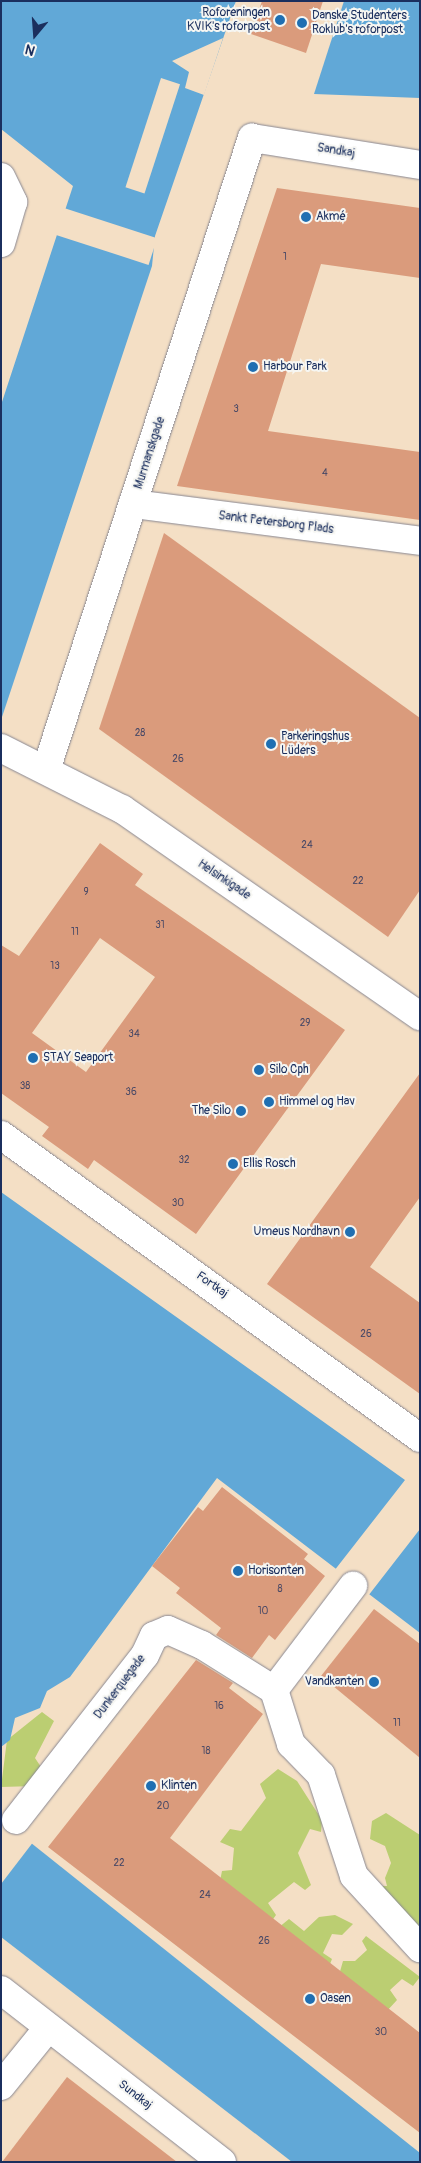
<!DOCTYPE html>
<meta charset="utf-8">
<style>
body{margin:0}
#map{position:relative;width:421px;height:2163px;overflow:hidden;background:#f4dfc5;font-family:Pangolin,sans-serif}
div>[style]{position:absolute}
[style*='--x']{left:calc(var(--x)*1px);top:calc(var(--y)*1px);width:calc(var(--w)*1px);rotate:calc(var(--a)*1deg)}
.green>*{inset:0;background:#bbce72}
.water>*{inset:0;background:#61a8d7}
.pier>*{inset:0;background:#f4dfc5;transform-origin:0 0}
.building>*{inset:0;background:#da9b7c}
.roads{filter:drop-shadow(0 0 1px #888792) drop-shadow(0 0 1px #888792)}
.street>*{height:28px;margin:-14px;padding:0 14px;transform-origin:14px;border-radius:14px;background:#fff}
.dots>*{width:14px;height:14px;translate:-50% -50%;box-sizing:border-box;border:2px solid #f6f6f2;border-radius:50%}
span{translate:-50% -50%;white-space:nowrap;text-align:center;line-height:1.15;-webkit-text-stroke:4px #f6f6f2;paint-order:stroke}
.number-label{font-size:10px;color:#4b4a66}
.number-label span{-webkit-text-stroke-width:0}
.poi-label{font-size:12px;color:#1b2f5e}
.right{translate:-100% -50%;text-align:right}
.left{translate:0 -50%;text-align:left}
.street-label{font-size:12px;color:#1b2f5e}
.frame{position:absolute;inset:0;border:2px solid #1b2f5e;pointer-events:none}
.north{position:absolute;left:10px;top:10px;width:50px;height:50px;-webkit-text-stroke:4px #f6f6f2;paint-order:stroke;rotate:198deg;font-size:14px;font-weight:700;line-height:20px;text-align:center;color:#1b2f5e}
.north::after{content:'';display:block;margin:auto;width:18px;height:22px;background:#1b2f5e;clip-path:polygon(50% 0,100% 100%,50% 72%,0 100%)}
</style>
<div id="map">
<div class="green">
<div style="clip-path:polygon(42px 1712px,54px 1721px,35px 1758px,45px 1773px,35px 1786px,1px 1787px,7px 1740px)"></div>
<div style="clip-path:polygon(278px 1769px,297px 1781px,322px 1820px,321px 1832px,310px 1829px,298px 1853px,311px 1885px,305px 1890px,294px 1882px,268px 1903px,276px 1915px,271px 1922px,220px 1881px,222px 1871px,232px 1870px,234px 1848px,220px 1842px,230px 1829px,241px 1831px,266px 1798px,260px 1784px)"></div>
<div style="clip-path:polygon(386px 1813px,420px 1835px,420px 1936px,375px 1886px,387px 1886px,385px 1878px,391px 1863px,385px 1846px,370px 1839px,372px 1821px)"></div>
<div style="clip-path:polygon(335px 1915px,353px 1924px,342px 1935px,332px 1934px,323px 1953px,332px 1959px,328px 1969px,278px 1928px,289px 1919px,304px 1931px,319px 1917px)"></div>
<div style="clip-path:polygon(366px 1936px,420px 1977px,413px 1986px,402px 1979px,390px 1990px,397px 2000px,386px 2012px,339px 1975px,343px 1961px,355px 1961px,367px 1950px,362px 1941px)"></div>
</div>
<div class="water">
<div style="clip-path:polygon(1px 1px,236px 1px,155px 236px,152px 266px,1px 720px,1px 405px,73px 186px,1px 129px)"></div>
<div style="clip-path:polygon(344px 1px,420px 1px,420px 98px,314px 94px)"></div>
<div style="clip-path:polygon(1px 1162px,420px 1467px,420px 1633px,217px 1478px,70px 1677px,47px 1691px,40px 1708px,15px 1718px,10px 1740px,1px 1747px)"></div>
<div style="clip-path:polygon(1px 1819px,420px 2153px,420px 2162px,292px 2162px,1px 1937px)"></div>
</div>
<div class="pier">
<div style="clip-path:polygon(223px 38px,204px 95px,185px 88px,189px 72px,172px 61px)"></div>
<div style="left:161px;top:78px;width:20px;height:115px;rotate:18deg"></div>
<div style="left:64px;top:208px;width:98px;height:28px;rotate:18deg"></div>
<div style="clip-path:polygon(1px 1161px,420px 1464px,420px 1529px,368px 1596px,334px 1571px,405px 1480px,1px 1192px)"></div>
<div style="clip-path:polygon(4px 1818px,34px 1841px,1px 1884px,1px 1822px)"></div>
</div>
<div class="building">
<div style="clip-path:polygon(262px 1px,323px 1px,306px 53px,251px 34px)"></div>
<div style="clip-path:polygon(277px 188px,420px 208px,420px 278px,321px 264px,268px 431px,420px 452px,420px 520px,177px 486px)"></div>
<div style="clip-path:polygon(164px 533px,420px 718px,420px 890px,388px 937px,99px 729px)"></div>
<div style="clip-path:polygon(evenodd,100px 843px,143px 874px,135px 885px,345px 1030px,196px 1234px,94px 1160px,88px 1169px,42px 1136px,49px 1127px,1px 1093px,1px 945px,19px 956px,100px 843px,100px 938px,155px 977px,86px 1072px,32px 1033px,100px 938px)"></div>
<div style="clip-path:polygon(420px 1073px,420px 1197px,370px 1267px,420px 1303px,420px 1394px,267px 1284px)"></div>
<div style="clip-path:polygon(222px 1487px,308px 1554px,304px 1559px,325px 1576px,275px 1640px,269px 1635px,252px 1658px,216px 1635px,221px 1628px,176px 1593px,180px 1588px,152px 1566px,198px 1507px,203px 1511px)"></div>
<div style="clip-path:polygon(374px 1609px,420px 1644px,420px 1758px,321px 1676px)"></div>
<div style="clip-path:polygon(196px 1660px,233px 1683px,229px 1688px,263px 1714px,170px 1838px,420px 2033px,420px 2133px,48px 1847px)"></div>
<div style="clip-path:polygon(67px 2077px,177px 2162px,2px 2162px)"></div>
</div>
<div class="roads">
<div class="street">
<div style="--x:1;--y:177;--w:28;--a:64"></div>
<div style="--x:13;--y:202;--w:43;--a:106.3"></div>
<div style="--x:133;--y:504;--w:289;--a:7.3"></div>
<div style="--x:1;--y:748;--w:136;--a:26.8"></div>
<div style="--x:122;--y:809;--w:363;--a:34.8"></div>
<div style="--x:47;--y:767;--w:662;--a:-71.95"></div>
<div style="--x:252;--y:138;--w:170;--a:9.1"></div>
<div style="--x:1;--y:1135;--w:517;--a:35.87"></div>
<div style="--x:274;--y:1690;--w:131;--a:-52.8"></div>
<div style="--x:16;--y:1820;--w:209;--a:-52"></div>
<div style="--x:145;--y:1655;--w:21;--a:-65"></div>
<div style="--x:154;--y:1636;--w:15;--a:-23"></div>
<div style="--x:168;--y:1630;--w:37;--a:24"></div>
<div style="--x:202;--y:1645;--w:85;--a:32"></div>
<div style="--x:274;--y:1690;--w:57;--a:72.5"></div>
<div style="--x:291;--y:1744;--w:43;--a:45.9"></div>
<div style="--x:321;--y:1775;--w:106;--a:71.9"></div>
<div style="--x:354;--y:1876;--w:98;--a:47.5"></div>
<div style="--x:1;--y:1990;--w:280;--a:37.9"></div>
<div style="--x:1;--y:2086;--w:75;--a:-51"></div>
</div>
</div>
<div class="dots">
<div style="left:280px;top:20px;background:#1f6fb2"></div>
<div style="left:302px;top:23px;background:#1f6fb2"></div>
<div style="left:306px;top:217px;background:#1f6fb2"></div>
<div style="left:253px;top:367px;background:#1f6fb2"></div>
<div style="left:271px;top:744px;background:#1f6fb2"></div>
<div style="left:33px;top:1058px;background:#1f6fb2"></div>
<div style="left:259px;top:1070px;background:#1f6fb2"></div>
<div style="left:269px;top:1102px;background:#1f6fb2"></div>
<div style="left:241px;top:1111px;background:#1f6fb2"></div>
<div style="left:233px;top:1164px;background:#1f6fb2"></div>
<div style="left:350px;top:1232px;background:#1f6fb2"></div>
<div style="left:238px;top:1571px;background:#1f6fb2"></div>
<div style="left:374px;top:1682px;background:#1f6fb2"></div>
<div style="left:151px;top:1786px;background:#1f6fb2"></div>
<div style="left:310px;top:1999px;background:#1f6fb2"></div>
</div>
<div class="number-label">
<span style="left:285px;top:258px">1</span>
<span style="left:236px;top:410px">3</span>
<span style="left:325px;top:474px">4</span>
<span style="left:140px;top:734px">28</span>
<span style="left:178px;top:760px">26</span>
<span style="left:307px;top:846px">24</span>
<span style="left:358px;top:882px">22</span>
<span style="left:86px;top:893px">9</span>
<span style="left:160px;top:926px">31</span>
<span style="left:75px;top:933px">11</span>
<span style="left:55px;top:967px">13</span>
<span style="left:305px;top:1024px">29</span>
<span style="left:134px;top:1035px">34</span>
<span style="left:25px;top:1087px">38</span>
<span style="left:131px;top:1093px">36</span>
<span style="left:184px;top:1161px">32</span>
<span style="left:178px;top:1204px">30</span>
<span style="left:366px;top:1335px">26</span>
<span style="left:280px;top:1590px">8</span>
<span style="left:263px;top:1612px">10</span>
<span style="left:219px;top:1707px">16</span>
<span style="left:397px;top:1724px">11</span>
<span style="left:206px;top:1752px">18</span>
<span style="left:163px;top:1807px">20</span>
<span style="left:119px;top:1864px">22</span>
<span style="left:205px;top:1896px">24</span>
<span style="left:264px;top:1942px">26</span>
<span style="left:381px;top:2033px">30</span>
</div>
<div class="poi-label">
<span class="right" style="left:270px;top:20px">Roforeningen<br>KVIK's roforpost</span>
<span class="left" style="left:312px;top:23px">Danske Studenters<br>Roklub's roforpost</span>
<span class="left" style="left:316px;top:217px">Akmé</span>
<span class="left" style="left:263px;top:367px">Harbour Park</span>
<span class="left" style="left:281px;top:744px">Parkeringshus<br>Lüders</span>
<span class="left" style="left:43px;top:1058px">STAY Seaport</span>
<span class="left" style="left:269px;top:1070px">Silo Cph</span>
<span class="left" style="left:279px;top:1102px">Himmel og Hav</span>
<span class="right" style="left:231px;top:1111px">The Silo</span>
<span class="left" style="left:243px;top:1164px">Ellis Rosch</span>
<span class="right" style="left:340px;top:1232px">Umeus Nordhavn</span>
<span class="left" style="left:248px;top:1571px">Horisonten</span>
<span class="right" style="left:364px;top:1682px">Vandkanten</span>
<span class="left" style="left:161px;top:1786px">Klinten</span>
<span class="left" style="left:320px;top:1999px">Oasen</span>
</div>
<div class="street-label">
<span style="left:336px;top:151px;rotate:9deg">Sandkaj</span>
<span style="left:150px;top:453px;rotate:-72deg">Murmanskgade</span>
<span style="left:276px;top:523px;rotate:7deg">Sankt Petersborg Plads</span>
<span style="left:224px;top:880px;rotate:34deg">Helsinkigade</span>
<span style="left:212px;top:1285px;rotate:35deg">Fortkaj</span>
<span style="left:120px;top:1687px;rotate:-53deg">Dunkerquegade</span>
<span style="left:135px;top:2095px;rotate:38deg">Sundkaj</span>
</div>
<div class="frame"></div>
<div class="north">N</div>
</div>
